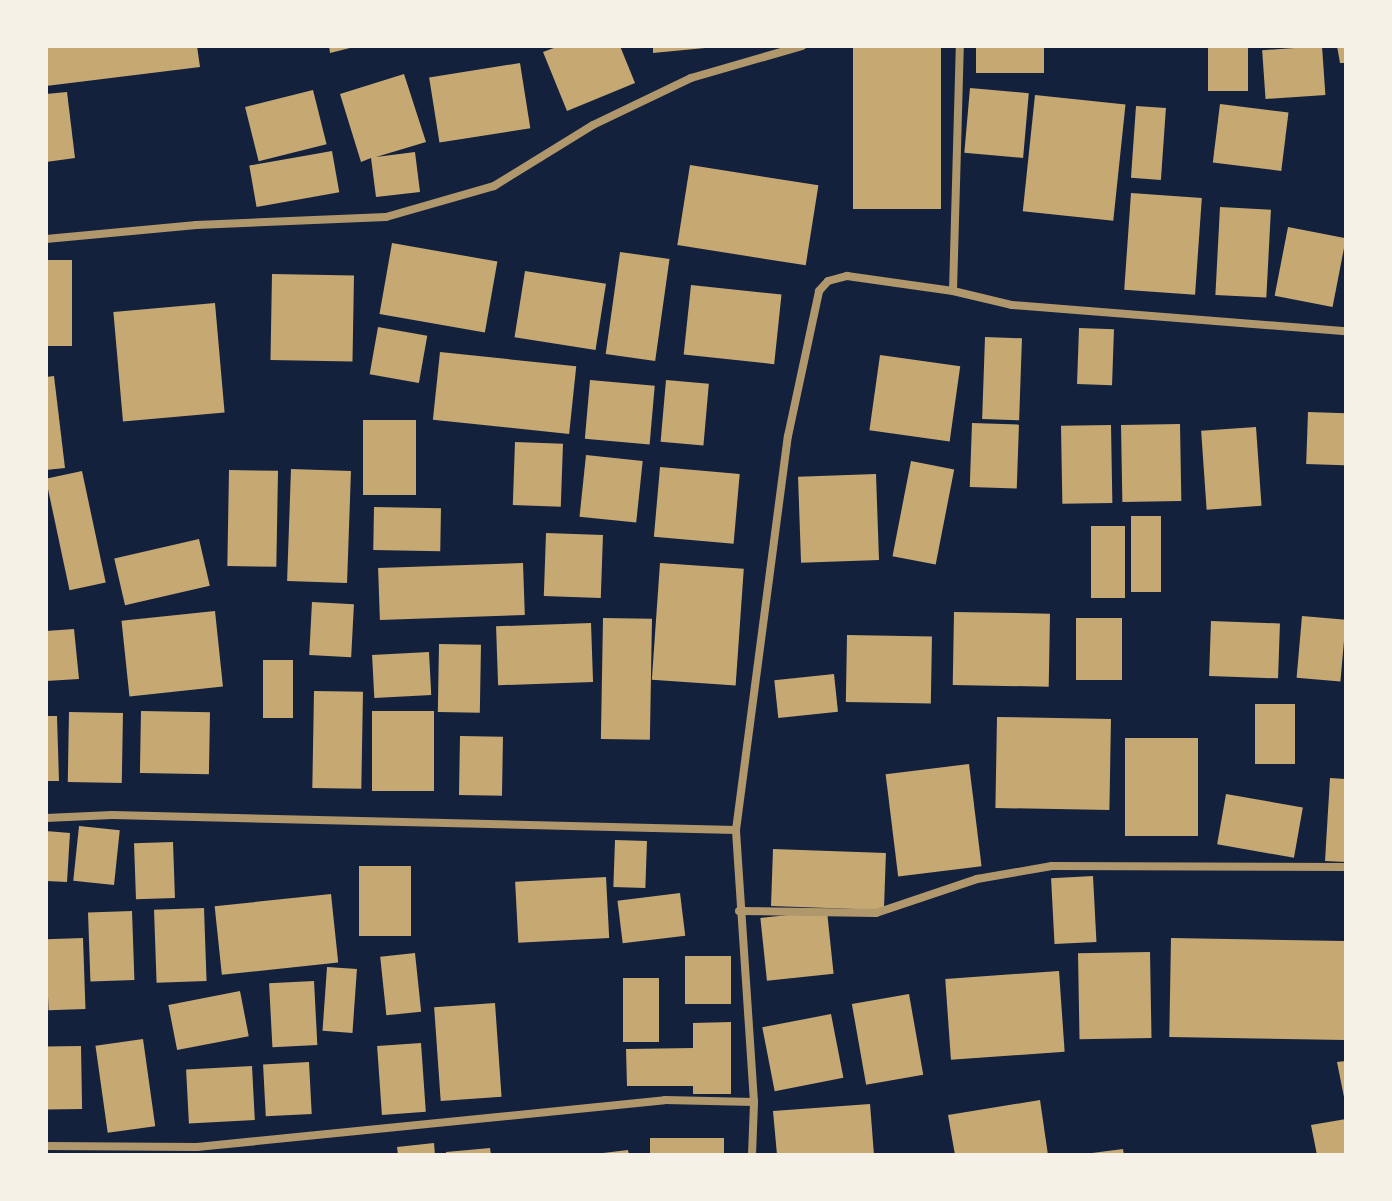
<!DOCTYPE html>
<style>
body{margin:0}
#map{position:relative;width:1392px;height:1201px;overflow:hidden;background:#14213d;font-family:Georgia,serif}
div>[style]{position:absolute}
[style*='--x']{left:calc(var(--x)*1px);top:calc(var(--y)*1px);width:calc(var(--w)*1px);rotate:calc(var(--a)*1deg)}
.building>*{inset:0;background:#c6a872;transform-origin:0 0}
.minor>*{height:8px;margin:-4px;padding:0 4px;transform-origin:4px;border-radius:4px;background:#b1986c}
span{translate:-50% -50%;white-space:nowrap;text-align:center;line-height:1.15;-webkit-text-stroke:6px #f6f1e7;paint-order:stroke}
.frame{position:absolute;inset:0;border:48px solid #f6f1e7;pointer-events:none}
</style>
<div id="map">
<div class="building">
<div style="clip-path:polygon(46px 46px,197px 46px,200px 67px,46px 86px)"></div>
<div style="clip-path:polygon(329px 46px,354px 46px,354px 47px,330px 53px)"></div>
<div style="clip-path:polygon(559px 46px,620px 46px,635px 83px,567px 111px,543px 52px)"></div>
<div style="clip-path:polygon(653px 46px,704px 46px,705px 48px,653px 53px)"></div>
<div style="left:853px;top:46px;width:88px;height:163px"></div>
<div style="left:976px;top:46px;width:68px;height:27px"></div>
<div style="left:1208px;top:46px;width:40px;height:45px"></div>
<div style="left:1322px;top:46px;width:49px;height:60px;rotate:86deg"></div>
<div style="clip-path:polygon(1337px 46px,1346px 46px,1346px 63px,1340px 63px)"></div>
<div style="left:520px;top:63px;width:66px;height:92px;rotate:81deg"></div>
<div style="clip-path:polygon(404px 74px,426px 142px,376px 157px,415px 152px,420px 192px,376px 197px,371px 158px,361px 162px,340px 94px)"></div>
<div style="left:970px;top:88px;width:59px;height:65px;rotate:5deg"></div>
<div style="left:313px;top:90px;width:56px;height:70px;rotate:76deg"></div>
<div style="clip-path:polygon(67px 92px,75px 158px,46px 162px,46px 94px)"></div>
<div style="left:1035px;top:95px;width:91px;height:117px;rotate:6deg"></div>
<div style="left:1220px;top:104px;width:69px;height:59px;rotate:7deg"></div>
<div style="left:1136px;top:106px;width:30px;height:72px;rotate:4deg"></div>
<div style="left:332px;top:151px;width:42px;height:84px;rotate:80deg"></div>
<div style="left:690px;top:165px;width:130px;height:81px;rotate:9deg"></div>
<div style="left:1131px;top:193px;width:71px;height:97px;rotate:4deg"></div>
<div style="left:1220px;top:207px;width:51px;height:88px;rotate:3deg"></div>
<div style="left:1288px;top:227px;width:59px;height:70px;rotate:11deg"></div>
<div style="left:392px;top:243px;width:107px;height:72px;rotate:10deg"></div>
<div style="left:620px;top:252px;width:50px;height:103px;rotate:8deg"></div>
<div style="left:46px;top:260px;width:26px;height:86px"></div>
<div style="left:525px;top:271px;width:82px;height:67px;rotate:9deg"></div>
<div style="left:272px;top:274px;width:82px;height:86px;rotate:1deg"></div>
<div style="left:691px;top:285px;width:91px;height:70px;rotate:6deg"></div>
<div style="left:215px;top:303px;width:110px;height:102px;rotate:85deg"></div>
<div style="left:378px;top:327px;width:50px;height:48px;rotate:10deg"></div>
<div style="left:1079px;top:328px;width:35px;height:56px;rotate:2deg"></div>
<div style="left:985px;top:337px;width:37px;height:82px;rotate:2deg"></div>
<div style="left:440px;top:352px;width:137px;height:68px;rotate:6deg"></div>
<div style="left:880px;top:355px;width:81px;height:76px;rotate:8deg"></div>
<div style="clip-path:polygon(54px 376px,65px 468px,46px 470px,46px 377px)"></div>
<div style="left:590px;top:380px;width:65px;height:59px;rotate:5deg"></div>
<div style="left:666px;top:380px;width:43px;height:62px;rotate:5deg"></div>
<div style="left:1308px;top:412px;width:38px;height:52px;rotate:2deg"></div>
<div style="left:363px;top:420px;width:53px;height:75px"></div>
<div style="left:972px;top:423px;width:47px;height:64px;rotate:2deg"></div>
<div style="left:1180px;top:424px;width:77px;height:59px;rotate:89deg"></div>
<div style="left:1111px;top:425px;width:78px;height:50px;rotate:89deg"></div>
<div style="left:1256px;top:427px;width:79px;height:55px;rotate:86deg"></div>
<div style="left:515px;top:442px;width:48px;height:63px;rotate:2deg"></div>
<div style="left:586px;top:455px;width:57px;height:62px;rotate:6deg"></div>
<div style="left:911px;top:461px;width:44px;height:97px;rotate:11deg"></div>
<div style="left:660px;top:467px;width:80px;height:70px;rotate:5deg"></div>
<div style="left:291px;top:469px;width:60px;height:112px;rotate:2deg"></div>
<div style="left:229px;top:470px;width:49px;height:96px;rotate:1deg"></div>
<div style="left:82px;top:471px;width:114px;height:37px;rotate:78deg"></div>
<div style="left:876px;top:474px;width:86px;height:78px;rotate:88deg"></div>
<div style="left:374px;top:507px;width:67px;height:43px;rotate:1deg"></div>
<div style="left:1131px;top:516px;width:30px;height:76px"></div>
<div style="left:1091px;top:526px;width:34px;height:72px"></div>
<div style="left:546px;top:533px;width:57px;height:63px;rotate:2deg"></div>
<div style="left:199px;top:539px;width:48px;height:87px;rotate:77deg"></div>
<div style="left:523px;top:563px;width:52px;height:145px;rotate:88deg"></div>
<div style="left:660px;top:563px;width:84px;height:117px;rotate:4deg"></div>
<div style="left:312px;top:602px;width:42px;height:53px;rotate:3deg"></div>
<div style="left:215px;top:611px;width:76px;height:94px;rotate:84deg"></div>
<div style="left:954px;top:612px;width:96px;height:73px;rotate:1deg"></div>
<div style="left:1302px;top:616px;width:44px;height:62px;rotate:5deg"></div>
<div style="left:603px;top:618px;width:49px;height:121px;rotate:1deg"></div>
<div style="left:1076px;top:618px;width:46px;height:62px"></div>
<div style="left:1211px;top:621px;width:69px;height:55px;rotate:2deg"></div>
<div style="left:591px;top:623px;width:59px;height:95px;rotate:88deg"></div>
<div style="clip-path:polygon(74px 629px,79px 679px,46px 681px,46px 631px)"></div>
<div style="left:847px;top:635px;width:85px;height:67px;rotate:1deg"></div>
<div style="left:439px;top:644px;width:42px;height:68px;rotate:1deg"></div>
<div style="left:429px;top:652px;width:43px;height:57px;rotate:87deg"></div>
<div style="left:263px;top:660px;width:30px;height:58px"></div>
<div style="left:834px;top:674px;width:38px;height:60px;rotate:84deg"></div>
<div style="left:314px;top:691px;width:49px;height:97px;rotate:1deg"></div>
<div style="left:1255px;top:704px;width:40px;height:60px"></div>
<div style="left:141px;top:711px;width:69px;height:62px;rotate:1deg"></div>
<div style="left:372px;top:711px;width:62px;height:80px"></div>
<div style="left:69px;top:712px;width:54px;height:70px;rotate:1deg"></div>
<div style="clip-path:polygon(46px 716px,57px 716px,59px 781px,46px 781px)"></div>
<div style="left:997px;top:717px;width:114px;height:91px;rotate:1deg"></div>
<div style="left:460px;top:736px;width:43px;height:59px;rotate:1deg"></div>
<div style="left:1125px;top:738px;width:73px;height:98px"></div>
<div style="left:969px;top:764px;width:103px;height:84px;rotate:83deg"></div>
<div style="clip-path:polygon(1330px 778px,1346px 779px,1346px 862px,1325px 861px)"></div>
<div style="left:1226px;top:794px;width:78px;height:51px;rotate:10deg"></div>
<div style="left:79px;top:826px;width:41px;height:55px;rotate:6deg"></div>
<div style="clip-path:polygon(46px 831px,70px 833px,67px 882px,46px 881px)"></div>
<div style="left:615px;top:840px;width:32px;height:47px;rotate:2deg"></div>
<div style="left:173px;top:842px;width:56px;height:39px;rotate:88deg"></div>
<div style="left:773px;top:849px;width:113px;height:57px;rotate:2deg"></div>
<div style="left:359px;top:866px;width:52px;height:70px"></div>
<div style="left:1093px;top:876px;width:66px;height:42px;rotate:87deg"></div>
<div style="left:606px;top:877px;width:61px;height:91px;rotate:87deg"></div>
<div style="left:680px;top:893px;width:43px;height:63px;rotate:83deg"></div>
<div style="left:331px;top:894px;width:69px;height:117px;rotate:84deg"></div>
<div style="left:204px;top:908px;width:73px;height:50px;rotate:88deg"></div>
<div style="left:132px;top:911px;width:69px;height:44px;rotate:88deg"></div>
<div style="left:827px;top:911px;width:63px;height:67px;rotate:84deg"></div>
<div style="left:83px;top:938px;width:71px;height:37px;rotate:88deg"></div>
<div style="left:1171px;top:938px;width:175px;height:99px;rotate:1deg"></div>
<div style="left:1150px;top:952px;width:86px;height:72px;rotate:89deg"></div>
<div style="left:415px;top:953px;width:59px;height:35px;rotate:84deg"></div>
<div style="left:685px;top:956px;width:46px;height:48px"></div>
<div style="left:327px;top:967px;width:30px;height:64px;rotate:4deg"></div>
<div style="left:1059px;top:971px;width:81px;height:114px;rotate:86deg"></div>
<div style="left:623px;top:978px;width:36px;height:64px"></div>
<div style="left:314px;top:981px;width:64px;height:45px;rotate:87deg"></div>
<div style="left:240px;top:991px;width:46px;height:73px;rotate:79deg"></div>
<div style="left:909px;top:994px;width:82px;height:58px;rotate:80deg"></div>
<div style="left:495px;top:1003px;width:94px;height:61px;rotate:86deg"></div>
<div style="left:831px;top:1014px;width:65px;height:70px;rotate:79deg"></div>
<div style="clip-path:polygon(731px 1022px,731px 1094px,693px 1094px,693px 1086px,627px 1086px,626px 1049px,693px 1048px,693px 1023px)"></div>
<div style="left:143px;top:1039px;width:88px;height:48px;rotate:82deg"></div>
<div style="left:421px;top:1043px;width:69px;height:44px;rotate:86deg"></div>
<div style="left:81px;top:1046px;width:63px;height:35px;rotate:89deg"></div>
<div style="clip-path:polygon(1346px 1061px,1346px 1102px,1345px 1102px,1337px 1062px)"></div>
<div style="left:309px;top:1062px;width:52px;height:46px;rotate:87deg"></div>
<div style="left:252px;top:1066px;width:54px;height:66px;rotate:87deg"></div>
<div style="clip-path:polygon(1040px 1100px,1048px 1155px,955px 1155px,948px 1115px)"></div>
<div style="clip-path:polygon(870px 1104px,874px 1155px,777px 1155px,773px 1111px)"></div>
<div style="clip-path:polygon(1346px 1119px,1346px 1155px,1317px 1155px,1311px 1125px)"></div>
<div style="left:650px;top:1138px;width:74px;height:17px"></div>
<div style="clip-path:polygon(434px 1143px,435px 1155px,398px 1155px,397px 1147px)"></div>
<div style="clip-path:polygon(490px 1148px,491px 1155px,446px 1155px,446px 1152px)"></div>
<div style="clip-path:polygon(1123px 1149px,1124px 1155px,1092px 1155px,1092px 1153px)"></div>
<div style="clip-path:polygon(628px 1150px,629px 1155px,603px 1155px,603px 1153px)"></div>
</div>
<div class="minor">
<div style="--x:46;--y:239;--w:151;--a:-5.3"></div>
<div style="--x:196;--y:225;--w:190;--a:-2.4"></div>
<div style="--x:386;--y:217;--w:112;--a:-16"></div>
<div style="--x:494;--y:186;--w:116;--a:-31.6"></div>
<div style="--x:593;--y:125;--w:109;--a:-25.6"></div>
<div style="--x:691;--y:78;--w:116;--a:-16.1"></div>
<div style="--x:953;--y:291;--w:61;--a:13.3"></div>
<div style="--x:1012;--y:305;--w:335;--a:4.5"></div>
<div style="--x:46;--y:818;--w:66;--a:-2.6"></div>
<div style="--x:112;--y:815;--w:624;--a:1.38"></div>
<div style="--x:739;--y:911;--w:137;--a:0.8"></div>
<div style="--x:876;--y:913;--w:107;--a:-18.6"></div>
<div style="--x:977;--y:879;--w:76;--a:-9.8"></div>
<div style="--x:1052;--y:866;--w:294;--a:0.2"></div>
<div style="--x:46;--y:1146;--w:151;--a:0.4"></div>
<div style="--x:197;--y:1147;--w:470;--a:-5.7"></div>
<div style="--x:665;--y:1100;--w:89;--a:1.3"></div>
<div style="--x:752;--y:1155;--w:53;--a:-87.8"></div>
<div style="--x:754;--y:1102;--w:273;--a:-93.8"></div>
<div style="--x:736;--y:830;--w:397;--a:-82.5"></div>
<div style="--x:788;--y:436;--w:148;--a:-77.9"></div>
<div style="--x:819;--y:291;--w:13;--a:-48"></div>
<div style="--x:828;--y:281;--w:20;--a:-15"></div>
<div style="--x:847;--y:276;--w:107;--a:8.1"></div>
<div style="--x:953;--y:291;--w:245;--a:-88.4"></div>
</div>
<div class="frame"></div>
</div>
